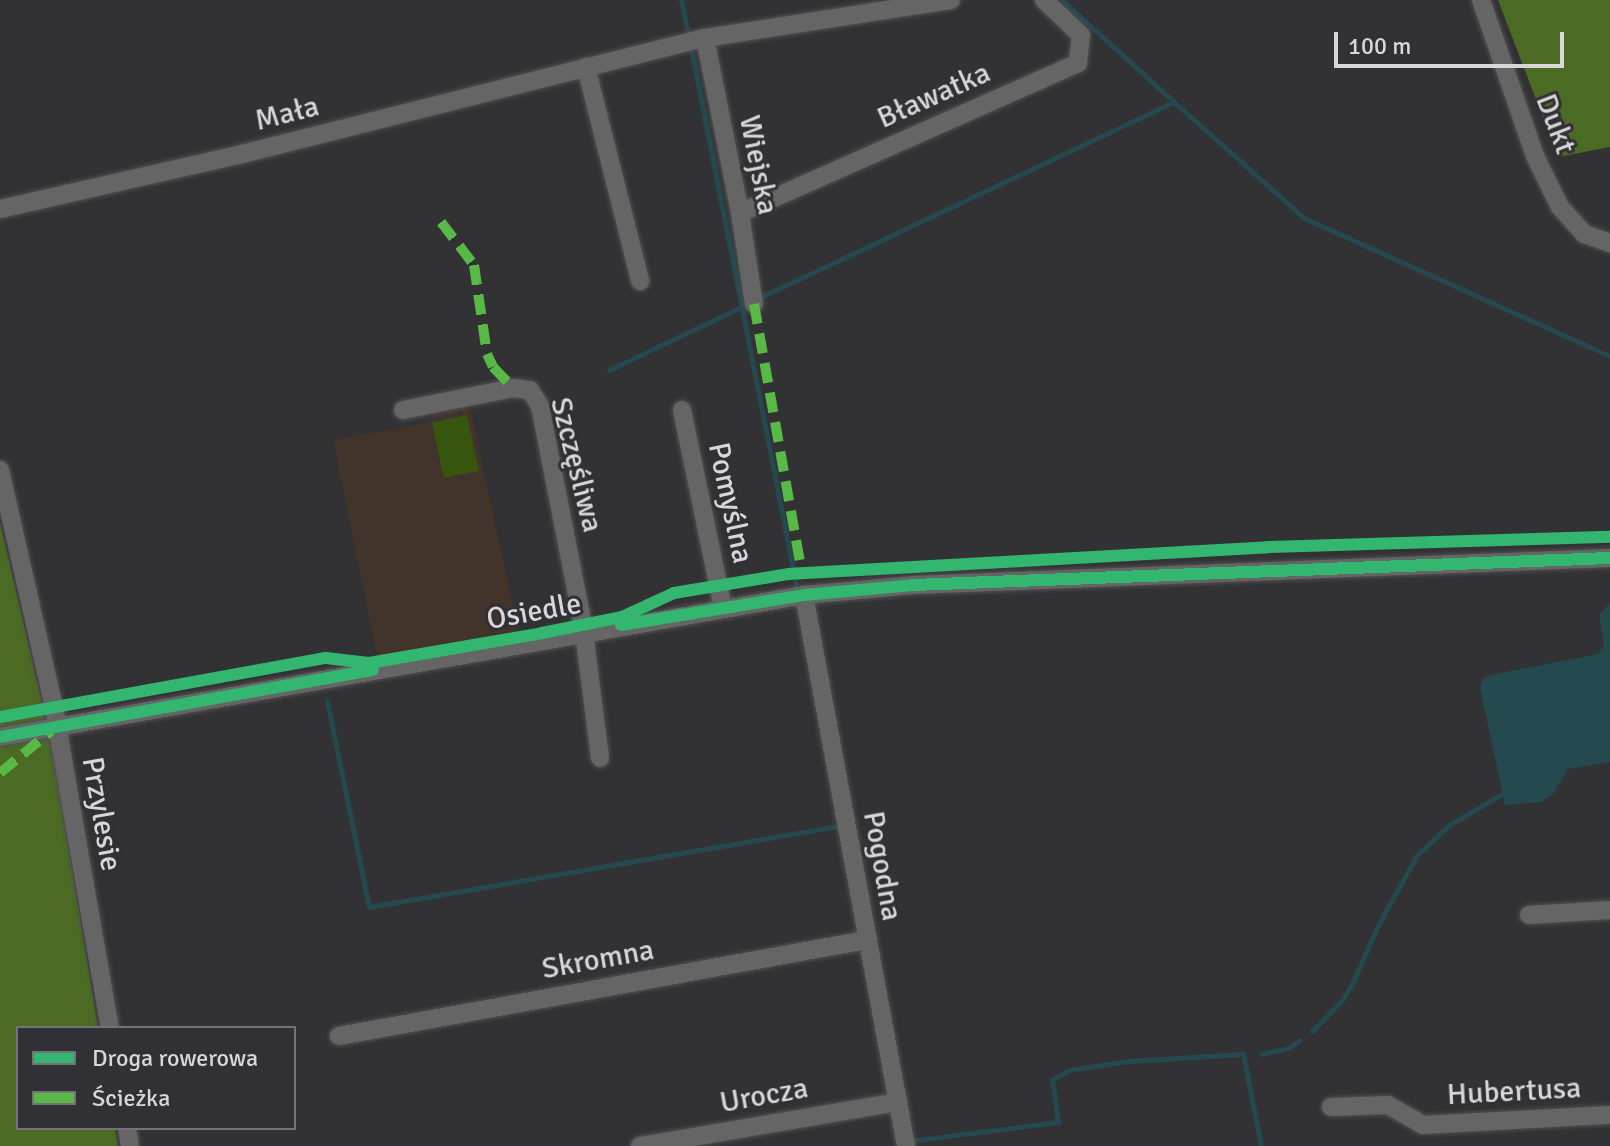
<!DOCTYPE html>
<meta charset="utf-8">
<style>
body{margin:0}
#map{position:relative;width:1610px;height:1146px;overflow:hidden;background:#323133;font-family:Signika,sans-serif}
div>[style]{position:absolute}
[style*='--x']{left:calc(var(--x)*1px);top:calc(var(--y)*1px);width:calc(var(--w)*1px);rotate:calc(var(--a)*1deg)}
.education>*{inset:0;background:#42342a}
.green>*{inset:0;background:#385510;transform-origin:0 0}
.forest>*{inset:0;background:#4b6b24}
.water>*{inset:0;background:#244a50}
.stream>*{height:5px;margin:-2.5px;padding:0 2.5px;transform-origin:2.5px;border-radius:2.5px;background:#244a50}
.roads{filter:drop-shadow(0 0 2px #504f51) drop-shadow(0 0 2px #504f51)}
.minor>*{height:18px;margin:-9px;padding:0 9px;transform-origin:9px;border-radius:9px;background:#656566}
.quiet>*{height:10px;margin-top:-5px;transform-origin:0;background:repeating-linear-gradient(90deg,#58b947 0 20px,transparent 0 30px)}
.cycleway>*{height:12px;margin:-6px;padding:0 6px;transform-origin:6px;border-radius:6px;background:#33b770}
span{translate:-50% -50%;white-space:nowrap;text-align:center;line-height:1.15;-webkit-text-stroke:6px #313034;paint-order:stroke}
.street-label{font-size:30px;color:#d7d6d9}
.legend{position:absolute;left:16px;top:1026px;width:280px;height:104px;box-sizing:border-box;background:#313034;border:2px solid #737276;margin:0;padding:10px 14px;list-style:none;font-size:24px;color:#d7d6d9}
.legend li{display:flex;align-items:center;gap:16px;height:40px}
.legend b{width:40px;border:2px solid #737276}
.scale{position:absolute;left:1334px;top:32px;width:230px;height:36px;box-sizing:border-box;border:4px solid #d7d6d9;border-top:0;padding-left:10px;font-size:24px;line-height:28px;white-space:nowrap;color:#d7d6d9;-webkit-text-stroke:6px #313034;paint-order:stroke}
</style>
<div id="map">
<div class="education">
<div style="clip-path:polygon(470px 407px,519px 635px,378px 660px,333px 440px,428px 423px,434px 414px)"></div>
</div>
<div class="green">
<div style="left:467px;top:415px;width:57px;height:36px;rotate:78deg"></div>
</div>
<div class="forest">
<div style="clip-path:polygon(1498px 0,1610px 0,1610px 147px,1558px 157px)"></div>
<div style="clip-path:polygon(0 523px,51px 741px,98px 1028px,18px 1028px,18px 1128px,115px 1128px,118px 1146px,0 1146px)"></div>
</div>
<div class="water">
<div style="clip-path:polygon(1610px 603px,1610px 762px,1568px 769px,1553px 794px,1541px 802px,1505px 805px,1480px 688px,1482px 680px,1490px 675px,1598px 654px,1604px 645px,1599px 615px)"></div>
</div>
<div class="stream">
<div style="--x:681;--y:0;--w:35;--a:78"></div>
<div style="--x:1062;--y:0;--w:151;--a:42.3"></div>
<div style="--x:692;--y:54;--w:525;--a:78.9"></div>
<div style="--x:759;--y:298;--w:459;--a:-25.3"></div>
<div style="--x:1174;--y:102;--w:174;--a:41.7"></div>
<div style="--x:1304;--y:218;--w:336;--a:24.3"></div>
<div style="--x:609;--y:370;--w:151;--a:-25.5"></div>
<div style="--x:795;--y:581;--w:5;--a:79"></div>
<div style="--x:327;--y:701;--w:210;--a:78.5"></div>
<div style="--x:369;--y:907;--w:477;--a:-9.8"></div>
<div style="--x:1312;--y:1031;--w:43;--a:-45.9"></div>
<div style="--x:1342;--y:1000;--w:19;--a:-58"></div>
<div style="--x:1352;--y:984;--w:67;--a:-66.1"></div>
<div style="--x:1379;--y:923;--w:78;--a:-60.8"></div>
<div style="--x:1417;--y:855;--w:44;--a:-43.2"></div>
<div style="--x:1449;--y:825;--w:59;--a:-30.5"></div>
<div style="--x:1262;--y:1054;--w:27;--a:-13"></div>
<div style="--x:1288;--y:1048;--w:14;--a:-34"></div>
<div style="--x:916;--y:1140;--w:143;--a:-7.2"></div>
<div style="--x:1058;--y:1122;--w:42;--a:-98.1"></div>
<div style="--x:1052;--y:1080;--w:20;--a:-30"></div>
<div style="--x:1069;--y:1070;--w:61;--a:-8.5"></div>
<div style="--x:1129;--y:1061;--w:114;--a:-3.5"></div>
<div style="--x:1243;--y:1054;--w:94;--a:78.9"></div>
</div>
<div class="roads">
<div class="minor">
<div style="--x:1481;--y:0;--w:165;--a:70.9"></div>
<div style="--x:1535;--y:156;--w:57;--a:63.9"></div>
<div style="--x:1560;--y:207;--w:36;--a:48"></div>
<div style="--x:1584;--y:234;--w:28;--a:19"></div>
<div style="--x:705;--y:38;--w:178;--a:78.7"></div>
<div style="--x:740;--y:213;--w:92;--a:81.3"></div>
<div style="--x:586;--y:67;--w:221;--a:75.8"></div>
<div style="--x:0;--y:209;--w:244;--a:-12.8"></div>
<div style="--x:238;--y:155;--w:481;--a:-14.1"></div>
<div style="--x:705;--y:38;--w:249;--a:-8.8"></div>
<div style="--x:740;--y:213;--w:370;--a:-23.9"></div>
<div style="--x:1078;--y:63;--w:28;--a:-84"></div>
<div style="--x:1081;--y:35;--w:51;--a:-136.6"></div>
<div style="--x:403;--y:410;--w:112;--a:-11.3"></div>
<div style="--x:513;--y:388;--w:17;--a:7"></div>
<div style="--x:530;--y:390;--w:19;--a:58"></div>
<div style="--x:540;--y:406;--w:223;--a:78.9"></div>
<div style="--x:583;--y:625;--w:134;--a:82.7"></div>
<div style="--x:682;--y:410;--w:202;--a:78.3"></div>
<div style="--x:0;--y:470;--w:244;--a:77.2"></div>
<div style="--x:54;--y:708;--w:325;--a:80.1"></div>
<div style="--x:804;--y:595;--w:560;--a:79.51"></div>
<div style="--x:0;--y:737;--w:816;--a:-10.02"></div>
<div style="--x:804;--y:595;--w:109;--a:-5.2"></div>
<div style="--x:913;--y:585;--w:698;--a:-2.22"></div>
<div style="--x:1529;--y:915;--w:81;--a:-3.5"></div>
<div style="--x:339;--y:1036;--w:536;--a:-10.32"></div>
<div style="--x:1331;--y:1107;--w:57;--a:-2"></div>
<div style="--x:1388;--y:1105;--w:40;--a:29.7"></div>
<div style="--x:1423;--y:1125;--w:187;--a:-3.1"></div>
<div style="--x:127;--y:1128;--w:18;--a:81"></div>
<div style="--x:640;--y:1146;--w:262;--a:-9.7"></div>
</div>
</div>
<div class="quiet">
<div style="--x:441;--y:222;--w:54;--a:52.5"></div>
<div style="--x:474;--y:265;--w:90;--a:81.7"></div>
<div style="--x:487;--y:354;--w:14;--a:65"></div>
<div style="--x:493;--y:367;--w:29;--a:46"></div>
<div style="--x:754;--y:304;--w:279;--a:79.9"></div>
<div style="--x:0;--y:773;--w:66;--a:-39.5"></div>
</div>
<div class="cycleway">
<div style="--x:621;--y:625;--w:185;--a:-9.3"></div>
<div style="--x:804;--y:595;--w:109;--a:-5.2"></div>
<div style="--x:913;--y:585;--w:698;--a:-2.22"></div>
<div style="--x:0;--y:717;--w:331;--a:-10.3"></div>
<div style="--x:326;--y:658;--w:43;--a:6.6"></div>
<div style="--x:369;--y:663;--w:176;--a:-9.8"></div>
<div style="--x:542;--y:633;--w:82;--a:-11.3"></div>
<div style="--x:622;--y:617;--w:57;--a:-24.8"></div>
<div style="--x:674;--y:593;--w:117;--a:-9.4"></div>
<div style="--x:789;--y:574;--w:479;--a:-3.2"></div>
<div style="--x:1267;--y:547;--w:343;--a:-1.7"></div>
<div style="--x:0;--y:737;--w:379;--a:-10.2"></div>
</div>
<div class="street-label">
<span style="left:934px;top:96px;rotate:-24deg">Bławatka</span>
<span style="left:287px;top:114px;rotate:-14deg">Mała</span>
<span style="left:1555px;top:124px;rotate:69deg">Dukt</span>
<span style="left:758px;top:165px;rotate:79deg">Wiejska</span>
<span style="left:576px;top:465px;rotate:76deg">Szczęśliwa</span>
<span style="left:730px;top:503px;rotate:78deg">Pomyślna</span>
<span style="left:534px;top:612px;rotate:-10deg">Osiedle</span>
<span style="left:101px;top:814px;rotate:80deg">Przylesie</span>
<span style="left:882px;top:866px;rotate:80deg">Pogodna</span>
<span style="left:598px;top:960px;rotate:-10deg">Skromna</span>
<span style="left:1514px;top:1092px;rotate:-3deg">Hubertusa</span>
<span style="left:764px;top:1096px;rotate:-10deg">Urocza</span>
</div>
<ul class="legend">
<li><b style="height:10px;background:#33b770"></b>Droga rowerowa</li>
<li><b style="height:10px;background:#58b947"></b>Ścieżka</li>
</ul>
<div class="scale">100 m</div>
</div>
